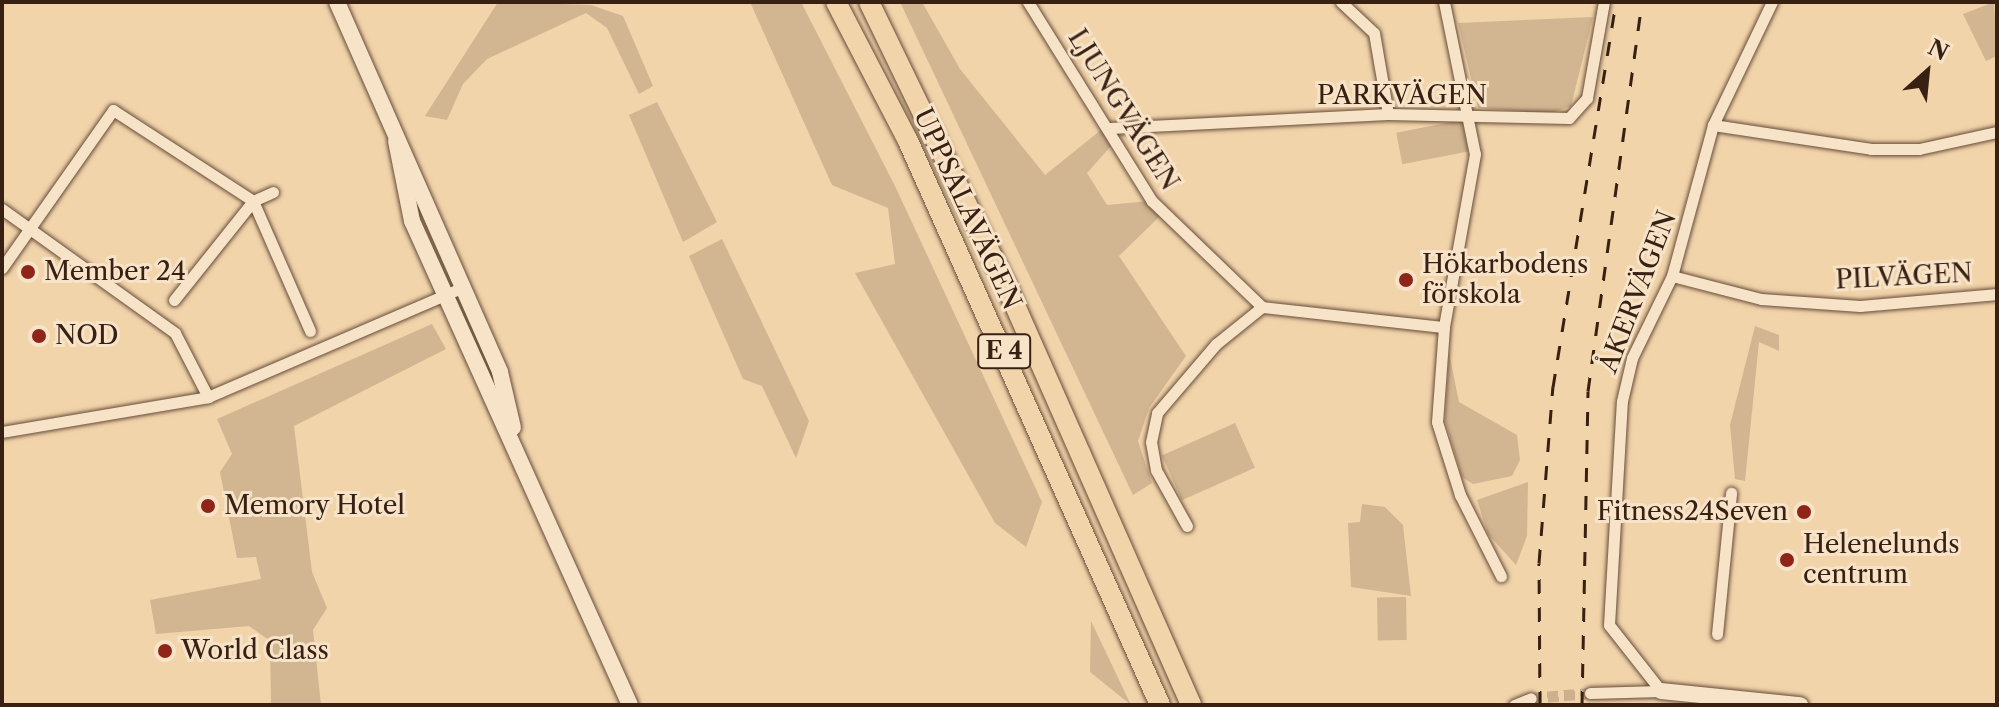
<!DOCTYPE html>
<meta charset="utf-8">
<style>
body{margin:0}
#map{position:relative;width:1999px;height:707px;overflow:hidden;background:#f2d4ab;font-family:"Libre Caslon Text",serif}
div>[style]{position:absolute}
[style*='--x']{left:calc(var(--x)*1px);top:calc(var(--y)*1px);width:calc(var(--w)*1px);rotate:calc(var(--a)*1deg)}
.green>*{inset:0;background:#d2b591;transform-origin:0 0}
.street-tunnel>*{height:11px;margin-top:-5.5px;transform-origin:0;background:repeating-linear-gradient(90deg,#cdb08d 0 11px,transparent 0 16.5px)}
.roads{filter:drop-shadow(0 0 2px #664d39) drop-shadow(0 0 2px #664d39)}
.street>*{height:11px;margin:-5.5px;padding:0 5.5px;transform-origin:5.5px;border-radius:5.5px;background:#f7e3c8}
.secondary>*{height:16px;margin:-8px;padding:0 8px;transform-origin:8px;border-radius:8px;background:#f7e3c8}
.highway>*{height:20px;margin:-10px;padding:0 10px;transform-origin:10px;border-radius:10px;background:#f2d4ab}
.rail>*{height:3px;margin-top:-1.5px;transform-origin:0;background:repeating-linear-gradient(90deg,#382013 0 14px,transparent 0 28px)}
.dots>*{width:22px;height:22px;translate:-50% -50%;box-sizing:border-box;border:4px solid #f7e3c8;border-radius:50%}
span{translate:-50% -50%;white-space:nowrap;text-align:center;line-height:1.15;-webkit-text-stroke:6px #f7e3c8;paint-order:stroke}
.shield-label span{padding:2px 6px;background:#f7e3c8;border:2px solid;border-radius:6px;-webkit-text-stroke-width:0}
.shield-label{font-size:24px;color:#382013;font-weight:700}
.street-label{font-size:26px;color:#382013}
.poi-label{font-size:26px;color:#382013}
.left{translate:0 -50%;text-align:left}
.right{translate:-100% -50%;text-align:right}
.frame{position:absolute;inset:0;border:4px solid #382013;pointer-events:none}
.north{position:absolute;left:1887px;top:32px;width:80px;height:80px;-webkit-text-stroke:6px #f7e3c8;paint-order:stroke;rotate:27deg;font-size:22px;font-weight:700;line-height:32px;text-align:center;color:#382013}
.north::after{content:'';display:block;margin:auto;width:28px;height:36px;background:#382013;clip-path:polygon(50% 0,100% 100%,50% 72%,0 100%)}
</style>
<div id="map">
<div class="green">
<div style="clip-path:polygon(498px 2px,591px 5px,623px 16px,653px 86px,639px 94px,607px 28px,586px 13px,487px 59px,463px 84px,447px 120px,425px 116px)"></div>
<div style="clip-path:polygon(750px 2px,801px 2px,895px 186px,1042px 502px,1026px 547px,995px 523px,855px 273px,895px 264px,888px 208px,832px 185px)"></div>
<div style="clip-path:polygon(900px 2px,922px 2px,960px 69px,1045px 175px,1101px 130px,1111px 146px,1087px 173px,1107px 205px,1149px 201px,1160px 216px,1119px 256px,1186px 356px,1149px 408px,1138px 441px,1152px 483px,1133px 495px)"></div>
<div style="clip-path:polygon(1994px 2px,1997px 56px,1986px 61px,1963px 14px)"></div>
<div style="clip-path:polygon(1593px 17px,1571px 106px,1551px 113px,1478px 108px,1458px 23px)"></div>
<div style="clip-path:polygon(657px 102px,717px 222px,683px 242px,629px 115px)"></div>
<div style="left:1462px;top:120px;width:32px;height:67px;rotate:79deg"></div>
<div style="clip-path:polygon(722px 239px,809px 421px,796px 458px,762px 386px,743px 379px,689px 256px)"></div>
<div style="clip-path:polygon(432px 324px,446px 349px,294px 426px,312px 572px,327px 608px,313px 630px,321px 705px,271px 705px,270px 641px,249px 626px,156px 634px,150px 600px,261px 579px,256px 557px,237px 558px,220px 472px,232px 454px,217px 419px)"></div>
<div style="clip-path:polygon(1755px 326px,1779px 335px,1779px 351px,1759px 342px,1745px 481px,1735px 479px,1730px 425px)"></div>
<div style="clip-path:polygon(1449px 353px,1459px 402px,1517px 435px,1520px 460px,1512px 476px,1473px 484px,1462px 477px,1445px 420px)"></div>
<div style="left:1235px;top:423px;width:49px;height:80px;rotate:66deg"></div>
<div style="clip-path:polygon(1528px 482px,1527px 536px,1516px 565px,1488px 534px,1477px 500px)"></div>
<div style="clip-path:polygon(1362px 504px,1385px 507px,1403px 525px,1411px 596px,1351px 587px,1348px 523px,1360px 522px)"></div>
<div style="left:1406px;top:597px;width:43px;height:29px;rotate:89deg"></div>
<div style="clip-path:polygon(1091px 621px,1131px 705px,1090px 672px)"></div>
</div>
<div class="street-tunnel">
<div style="--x:1531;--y:698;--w:59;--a:-4.8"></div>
</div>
<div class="roads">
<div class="street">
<div style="--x:1028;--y:2;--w:234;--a:58.1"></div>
<div style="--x:1152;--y:201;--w:153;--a:43.9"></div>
<div style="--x:1262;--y:307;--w:183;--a:6.3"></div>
<div style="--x:1341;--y:2;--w:45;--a:43.2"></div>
<div style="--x:1374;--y:33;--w:82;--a:80.2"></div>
<div style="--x:1444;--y:2;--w:155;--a:78.5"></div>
<div style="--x:1475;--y:154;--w:176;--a:100.2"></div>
<div style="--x:1444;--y:327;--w:95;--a:94.2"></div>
<div style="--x:1437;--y:422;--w:77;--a:72.5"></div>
<div style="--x:1460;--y:495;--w:91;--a:63.2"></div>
<div style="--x:1713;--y:125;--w:160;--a:8.6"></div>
<div style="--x:1871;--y:149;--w:48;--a:0"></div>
<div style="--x:1919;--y:149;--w:80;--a:-12.3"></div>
<div style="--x:1110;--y:128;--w:278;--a:-2.9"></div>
<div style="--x:1388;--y:114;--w:181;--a:1.3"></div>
<div style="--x:1569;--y:118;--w:27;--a:-48"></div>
<div style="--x:1587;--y:98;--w:97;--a:-80"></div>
<div style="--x:253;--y:201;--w:142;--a:66.3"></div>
<div style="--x:2;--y:209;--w:213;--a:35.6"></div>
<div style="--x:175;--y:333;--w:72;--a:62.7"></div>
<div style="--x:2;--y:268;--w:193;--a:-54.9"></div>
<div style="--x:113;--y:110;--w:167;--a:33"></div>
<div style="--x:1672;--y:276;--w:92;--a:14.5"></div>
<div style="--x:1761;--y:299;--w:99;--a:4"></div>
<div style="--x:1860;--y:306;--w:138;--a:-5"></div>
<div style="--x:174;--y:300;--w:127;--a:-51.4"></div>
<div style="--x:253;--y:201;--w:22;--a:-24"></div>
<div style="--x:2;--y:432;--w:209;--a:-9.6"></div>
<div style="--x:208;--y:397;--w:279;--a:-23.3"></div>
<div style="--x:1187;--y:526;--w:64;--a:-119"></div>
<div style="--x:1156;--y:470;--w:28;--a:-100"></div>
<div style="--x:1151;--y:442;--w:30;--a:-78"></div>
<div style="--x:1157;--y:413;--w:91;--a:-49.5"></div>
<div style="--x:1216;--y:344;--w:59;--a:-38.8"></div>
<div style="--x:1717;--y:634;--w:142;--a:-84.3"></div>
<div style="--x:1661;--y:691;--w:84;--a:-128.2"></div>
<div style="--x:1609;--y:625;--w:224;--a:-86.7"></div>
<div style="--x:1622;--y:401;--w:44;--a:-76.9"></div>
<div style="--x:1632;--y:358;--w:91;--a:-64"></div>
<div style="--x:1672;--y:276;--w:156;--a:-74.8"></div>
<div style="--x:1713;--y:125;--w:136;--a:-64.4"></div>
<div style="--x:1590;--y:693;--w:71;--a:-1.6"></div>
<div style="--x:1514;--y:705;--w:18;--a:-22"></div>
</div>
<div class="secondary">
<div style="--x:337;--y:2;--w:404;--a:66.2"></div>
<div style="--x:500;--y:372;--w:57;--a:76.9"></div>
<div style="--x:396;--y:141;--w:82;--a:78.7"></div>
<div style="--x:412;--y:221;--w:531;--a:65.75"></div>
<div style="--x:1661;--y:691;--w:140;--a:5.8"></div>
</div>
<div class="highway">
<div style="--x:836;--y:2;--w:157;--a:62.6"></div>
<div style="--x:908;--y:141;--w:618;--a:65.92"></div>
<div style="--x:869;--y:2;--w:314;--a:64.2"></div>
<div style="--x:1006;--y:285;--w:459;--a:66.2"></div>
</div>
</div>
<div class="rail">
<div style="--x:1540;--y:705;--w:142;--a:-90.4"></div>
<div style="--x:1539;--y:563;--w:177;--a:-85.5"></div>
<div style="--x:1553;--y:387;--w:390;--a:-80.7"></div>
<div style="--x:1582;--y:705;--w:314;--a:-88.9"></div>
<div style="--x:1588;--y:391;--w:393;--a:-82.1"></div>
</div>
<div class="dots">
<div style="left:28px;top:272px;background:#8f2418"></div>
<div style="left:1406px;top:280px;background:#8f2418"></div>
<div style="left:39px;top:336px;background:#8f2418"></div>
<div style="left:208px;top:506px;background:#8f2418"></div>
<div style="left:1804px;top:512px;background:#8f2418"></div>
<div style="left:1787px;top:560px;background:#8f2418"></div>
<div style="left:165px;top:651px;background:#8f2418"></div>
</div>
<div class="shield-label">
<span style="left:1004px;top:351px">E 4</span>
</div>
<div class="street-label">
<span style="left:1402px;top:96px">PARKVÄGEN</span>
<span style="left:1123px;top:110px;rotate:58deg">LJUNGVÄGEN</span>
<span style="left:967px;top:209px;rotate:65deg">UPPSALAVÄGEN</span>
<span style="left:1904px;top:277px;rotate:-3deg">PILVÄGEN</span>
<span style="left:1638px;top:292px;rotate:-69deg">ÅKERVÄGEN</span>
</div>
<div class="poi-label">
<span class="left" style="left:1422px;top:280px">Hökarbodens<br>förskola</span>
<span class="left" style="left:44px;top:272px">Member 24</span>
<span class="left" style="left:55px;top:336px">NOD</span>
<span class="left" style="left:224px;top:506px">Memory Hotel</span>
<span class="right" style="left:1788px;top:512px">Fitness24Seven</span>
<span class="left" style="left:1803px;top:560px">Helenelunds<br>centrum</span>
<span class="left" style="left:181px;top:651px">World Class</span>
</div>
<div class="frame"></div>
<div class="north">N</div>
</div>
